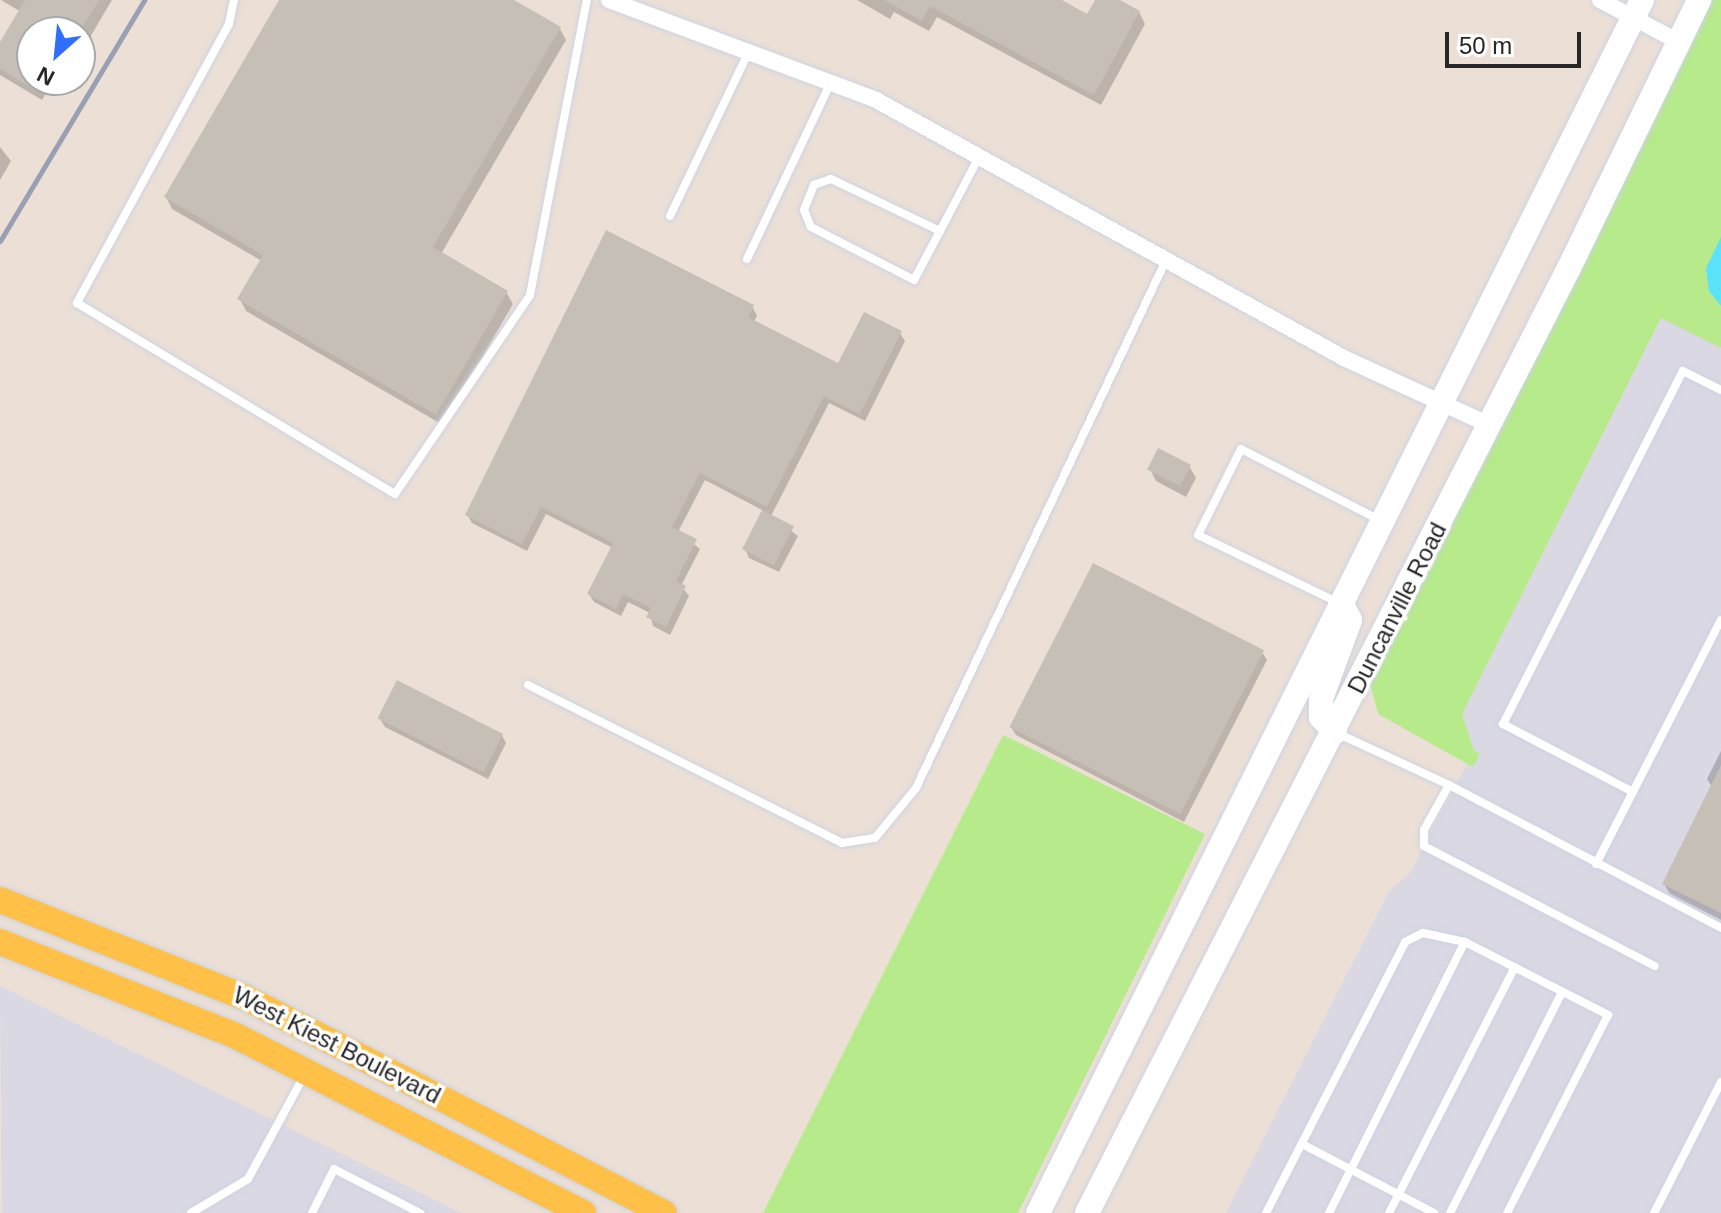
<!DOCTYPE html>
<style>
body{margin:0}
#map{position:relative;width:1721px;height:1213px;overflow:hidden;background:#ece0d6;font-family:Helvetica,sans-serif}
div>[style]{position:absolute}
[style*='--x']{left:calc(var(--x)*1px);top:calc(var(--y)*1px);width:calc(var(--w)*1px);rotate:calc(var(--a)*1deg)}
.industrial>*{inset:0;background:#dad8e3}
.green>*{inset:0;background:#b6ea8b}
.water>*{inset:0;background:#5be3fc}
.shadow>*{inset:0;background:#0003}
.building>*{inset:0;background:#c6bfb6;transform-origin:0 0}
.roads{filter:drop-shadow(0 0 2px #ccd3e3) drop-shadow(0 0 2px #ccd3e3)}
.service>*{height:8px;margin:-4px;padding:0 4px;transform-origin:4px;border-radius:4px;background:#fff}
.minor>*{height:16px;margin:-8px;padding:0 8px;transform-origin:8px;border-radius:8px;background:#fff}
.secondary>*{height:24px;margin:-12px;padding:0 12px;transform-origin:12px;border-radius:12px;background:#fff}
.primary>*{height:26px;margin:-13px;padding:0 13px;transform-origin:13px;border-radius:13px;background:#ffc048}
.rail>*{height:5px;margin:-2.5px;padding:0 2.5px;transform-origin:2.5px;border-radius:2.5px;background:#99a0b4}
span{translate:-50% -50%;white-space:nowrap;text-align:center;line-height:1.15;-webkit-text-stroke:7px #fff;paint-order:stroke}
.street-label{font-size:24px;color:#272727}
.north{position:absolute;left:16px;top:16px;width:80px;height:80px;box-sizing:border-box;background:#fff;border:2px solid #a9a9a9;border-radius:50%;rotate:207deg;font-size:22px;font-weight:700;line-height:32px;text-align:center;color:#272727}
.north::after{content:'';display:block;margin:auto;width:28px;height:36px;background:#306eff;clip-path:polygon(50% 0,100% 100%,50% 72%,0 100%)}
.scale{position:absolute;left:1445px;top:32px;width:136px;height:36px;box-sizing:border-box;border:4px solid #272727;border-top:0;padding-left:10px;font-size:24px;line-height:28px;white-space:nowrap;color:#272727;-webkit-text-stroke:6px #fff;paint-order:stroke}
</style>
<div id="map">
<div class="industrial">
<div style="clip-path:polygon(1662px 317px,1721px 348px,1721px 1213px,1226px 1213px,1389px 891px,1410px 873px,1474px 750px,1462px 714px)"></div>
<div style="clip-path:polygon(0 986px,462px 1213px,2px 1213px)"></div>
</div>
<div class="green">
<div style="clip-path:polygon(1712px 0,1721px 0,1721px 348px,1661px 318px,1462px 714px,1474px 750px,1480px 754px,1473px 767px,1378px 714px,1370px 683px)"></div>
<div style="clip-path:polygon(1003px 735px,1205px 834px,1018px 1213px,763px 1213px)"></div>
</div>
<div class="water">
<div style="clip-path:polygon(1721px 237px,1721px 306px,1709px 291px,1706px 268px)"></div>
</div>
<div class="shadow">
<div style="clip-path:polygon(1px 0,112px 0,83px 49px,80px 32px,32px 32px,32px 80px,54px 80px,42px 100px,0 75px,0 46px,21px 12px)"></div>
<div style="clip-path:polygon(281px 0,511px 0,560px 29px,566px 40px,441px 254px,506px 292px,513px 304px,443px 425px,246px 311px,240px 299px,262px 261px,172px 209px,166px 197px)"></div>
<div style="clip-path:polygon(857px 0,1058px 0,1088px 17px,1097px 0,1116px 0,1139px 12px,1145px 24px,1101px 105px,937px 17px,929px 31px,894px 12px,890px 19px)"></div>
<div style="clip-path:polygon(0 147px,11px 161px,0 180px)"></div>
<div style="clip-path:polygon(752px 307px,757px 315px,754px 322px,839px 366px,900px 333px,905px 341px,865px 421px,829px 403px,771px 516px,798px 536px,779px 572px,749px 558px,745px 549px,764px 511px,705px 480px,678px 532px,700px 549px,681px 586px,689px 596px,670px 635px,653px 626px,650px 613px,628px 602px,621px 616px,594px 602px,589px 594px,613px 548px,546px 514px,527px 551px,472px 523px,467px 514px)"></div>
<div style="clip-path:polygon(1189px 466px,1196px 478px,1186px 497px,1156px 481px,1150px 469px)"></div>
<div style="clip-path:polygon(1262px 652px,1267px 660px,1184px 822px,1016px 735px,1011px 727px)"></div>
<div style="clip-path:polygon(380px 719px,501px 734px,506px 743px,488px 779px,385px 727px)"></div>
<div style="clip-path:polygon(1721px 751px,1721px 920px,1670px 894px,1664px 884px,1712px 787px,1707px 779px)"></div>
</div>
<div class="building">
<div style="clip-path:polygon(25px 0,99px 0,80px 32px,32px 32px,32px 88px,0 69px,0 42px)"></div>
<div style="clip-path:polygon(279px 0,514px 0,561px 27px,433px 247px,508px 291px,436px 415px,237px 299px,263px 255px,164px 197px)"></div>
<div style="clip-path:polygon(884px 0,1062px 0,1087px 14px,1095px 0,1120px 0,1140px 11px,1094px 95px,930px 6px,922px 21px)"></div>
<div style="clip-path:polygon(606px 230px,754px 305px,748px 317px,838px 363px,864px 312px,902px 331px,860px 414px,824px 396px,767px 507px,700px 473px,672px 527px,697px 539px,676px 581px,686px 586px,666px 627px,646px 617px,651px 608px,623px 594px,616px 609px,587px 594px,613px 543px,541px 507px,522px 544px,465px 515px)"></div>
<div style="left:1158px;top:448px;width:37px;height:24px;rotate:27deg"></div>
<div style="left:762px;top:510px;width:36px;height:44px;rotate:27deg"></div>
<div style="left:1093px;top:563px;width:192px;height:184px;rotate:27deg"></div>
<div style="left:397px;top:680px;width:119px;height:43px;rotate:27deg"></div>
<div style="clip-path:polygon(1721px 765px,1721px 913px,1662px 884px)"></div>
</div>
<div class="roads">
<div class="service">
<div style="--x:234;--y:0;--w:25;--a:102"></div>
<div style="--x:229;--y:24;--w:318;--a:118.6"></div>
<div style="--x:77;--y:303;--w:371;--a:31"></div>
<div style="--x:395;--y:494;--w:240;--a:-55.8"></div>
<div style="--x:530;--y:295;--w:300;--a:-79.1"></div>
<div style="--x:670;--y:216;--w:181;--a:-64.4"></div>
<div style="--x:940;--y:231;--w:121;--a:-154.5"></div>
<div style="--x:831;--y:179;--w:18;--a:161"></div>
<div style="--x:814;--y:185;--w:27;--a:112"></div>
<div style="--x:804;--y:210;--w:18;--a:68"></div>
<div style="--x:811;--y:227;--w:116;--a:27.2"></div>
<div style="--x:914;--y:280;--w:55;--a:-62"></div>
<div style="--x:940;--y:231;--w:84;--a:-62.2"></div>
<div style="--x:747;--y:259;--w:194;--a:-64.6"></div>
<div style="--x:1337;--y:602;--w:154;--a:-154.3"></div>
<div style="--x:1198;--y:535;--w:96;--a:-63.4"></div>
<div style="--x:1241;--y:449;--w:156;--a:27.1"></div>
<div style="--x:528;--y:685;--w:352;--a:26.7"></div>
<div style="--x:842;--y:843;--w:33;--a:-9"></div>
<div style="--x:875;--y:838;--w:65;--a:-50.6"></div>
<div style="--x:916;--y:788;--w:584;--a:-64.66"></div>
<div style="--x:1339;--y:734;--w:121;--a:24.9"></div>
<div style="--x:1449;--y:785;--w:51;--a:119.1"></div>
<div style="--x:1424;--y:830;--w:16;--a:90"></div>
<div style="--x:1424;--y:846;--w:260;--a:27.5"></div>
<div style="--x:1449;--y:785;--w:307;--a:27.7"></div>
<div style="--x:1633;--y:792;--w:147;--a:-152.4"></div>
<div style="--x:1503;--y:724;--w:396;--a:-63"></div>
<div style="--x:1683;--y:371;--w:42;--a:26.6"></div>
<div style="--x:1596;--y:864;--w:274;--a:-62.9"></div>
<div style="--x:1302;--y:1144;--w:149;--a:27.6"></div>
<div style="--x:191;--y:1213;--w:66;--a:-30.8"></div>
<div style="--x:248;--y:1179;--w:117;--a:-61.5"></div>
<div style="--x:312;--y:1213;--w:49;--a:-63.4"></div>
<div style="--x:334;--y:1169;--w:97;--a:27.1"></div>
<div style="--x:1266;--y:1213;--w:305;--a:-62.8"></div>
<div style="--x:1405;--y:942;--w:20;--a:-27"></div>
<div style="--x:1423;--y:933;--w:43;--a:12.1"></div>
<div style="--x:1465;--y:942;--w:161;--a:27"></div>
<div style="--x:1608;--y:1015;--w:222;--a:117"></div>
<div style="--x:1329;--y:1213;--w:303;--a:-63.4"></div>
<div style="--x:1389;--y:1213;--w:276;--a:-62.9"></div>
<div style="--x:1450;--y:1213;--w:248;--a:-63.1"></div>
<div style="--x:1654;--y:1213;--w:147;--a:-62.9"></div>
</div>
<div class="minor">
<div style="--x:609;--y:0;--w:285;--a:20.5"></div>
<div style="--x:876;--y:100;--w:534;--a:28.87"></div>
<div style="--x:1344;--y:358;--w:161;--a:24.7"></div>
<div style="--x:1600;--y:0;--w:89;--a:28"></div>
</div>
<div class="secondary">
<div style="--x:1335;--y:732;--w:21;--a:-133"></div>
<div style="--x:1321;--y:717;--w:18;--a:-90"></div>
<div style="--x:1321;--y:699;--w:84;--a:-69.8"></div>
<div style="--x:1350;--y:620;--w:18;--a:-117"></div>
<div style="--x:1038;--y:1213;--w:1355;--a:-63.53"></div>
<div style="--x:1087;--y:1213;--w:1061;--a:-62.98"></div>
<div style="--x:1569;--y:268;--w:298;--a:-64.1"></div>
</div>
<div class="primary">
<div style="--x:0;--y:900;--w:263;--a:21.7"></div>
<div style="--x:244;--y:997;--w:472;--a:27.2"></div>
<div style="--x:0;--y:942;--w:252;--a:21.7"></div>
<div style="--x:234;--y:1035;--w:392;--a:27"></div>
</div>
</div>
<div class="rail">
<div style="--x:0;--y:241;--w:281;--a:-59.1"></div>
</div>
<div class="street-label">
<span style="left:1397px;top:608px;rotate:-63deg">Duncanville Road</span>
<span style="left:337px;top:1045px;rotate:27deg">West Kiest Boulevard</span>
</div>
<div class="north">N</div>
<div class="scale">50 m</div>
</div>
